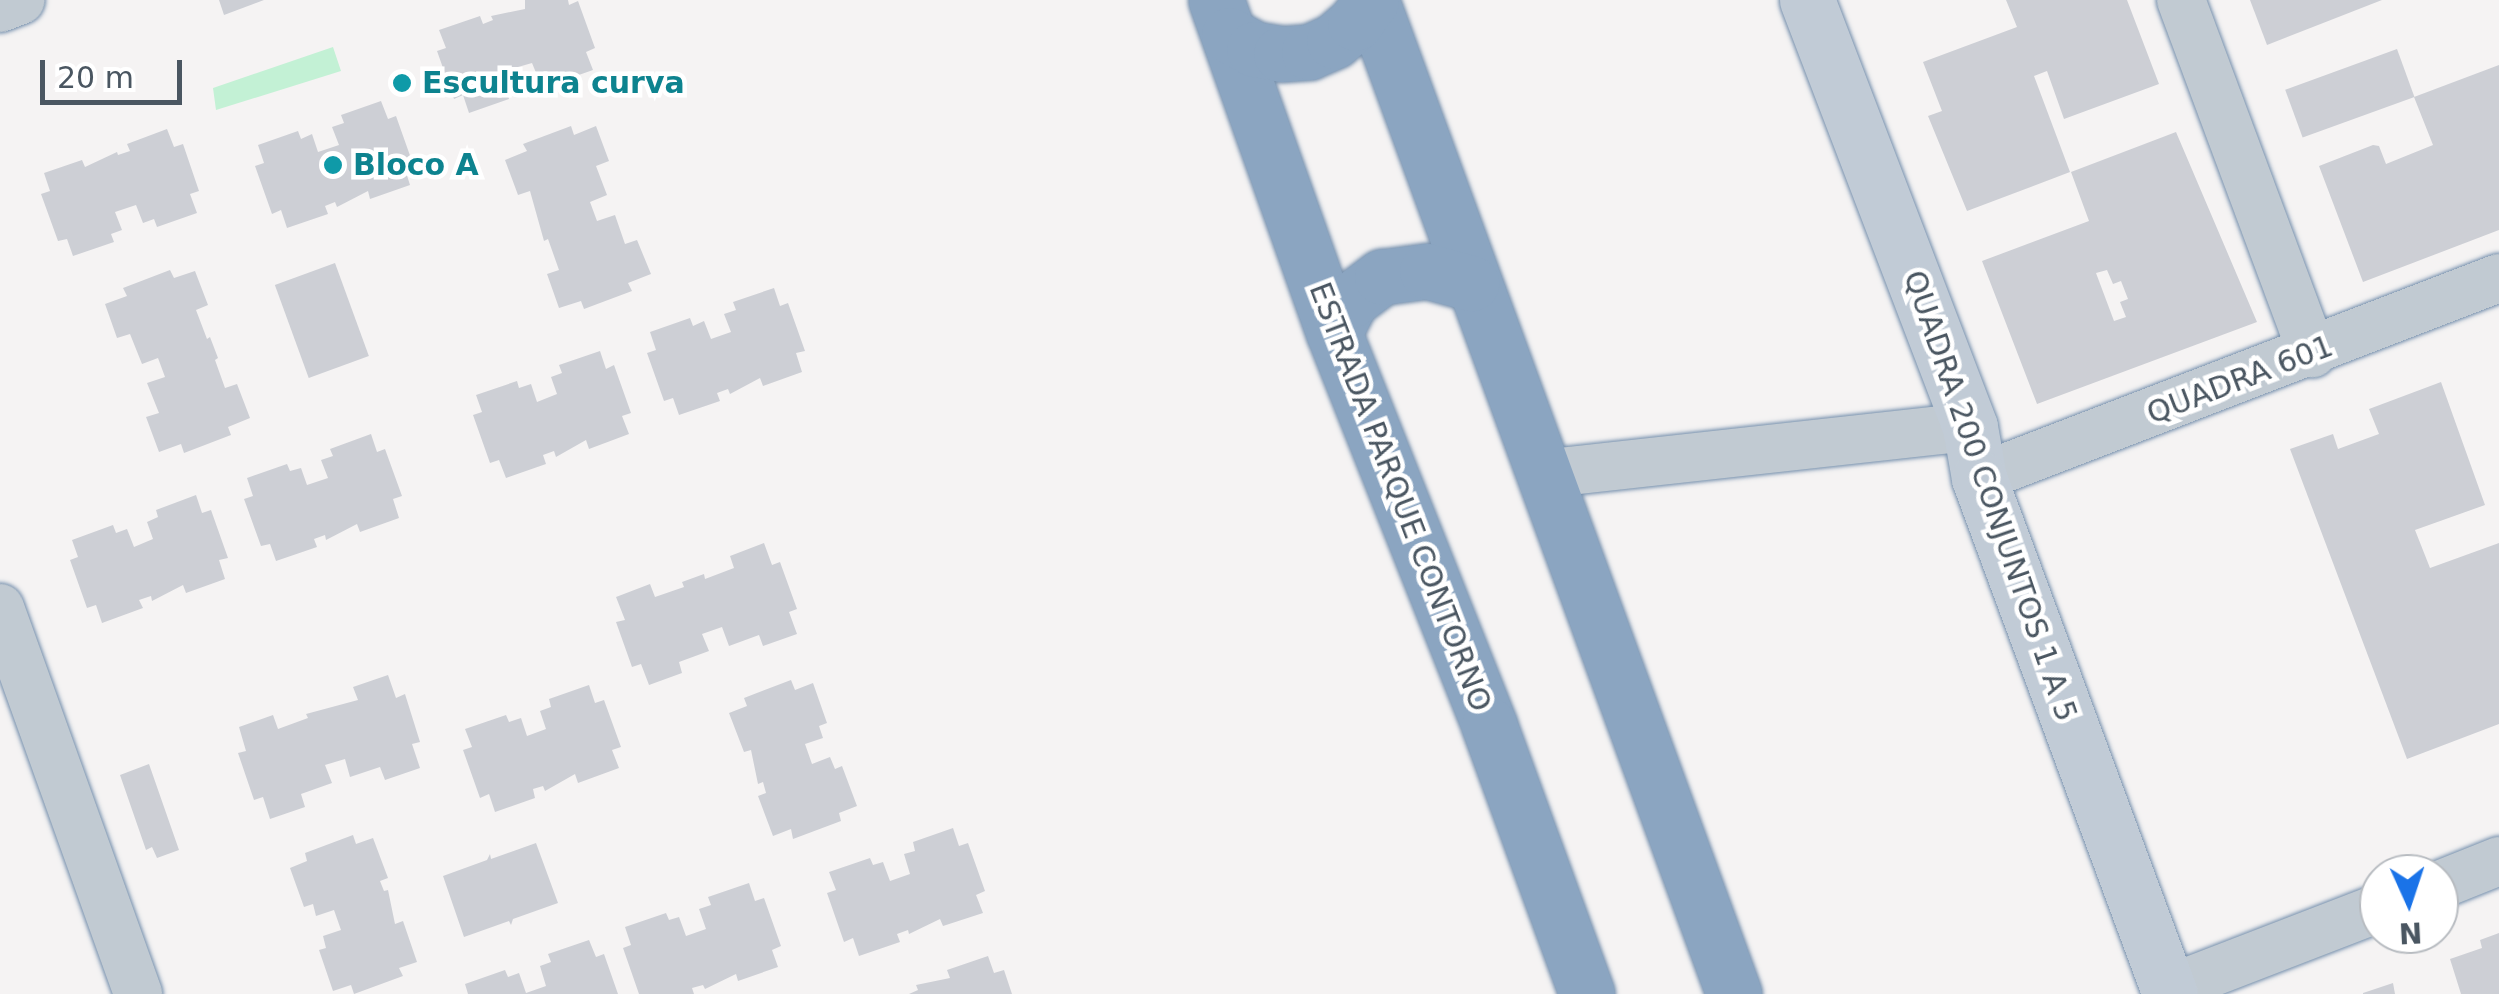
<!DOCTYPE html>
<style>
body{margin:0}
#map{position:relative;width:2499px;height:994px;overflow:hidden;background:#f5f3f3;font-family:"DejaVu Sans",sans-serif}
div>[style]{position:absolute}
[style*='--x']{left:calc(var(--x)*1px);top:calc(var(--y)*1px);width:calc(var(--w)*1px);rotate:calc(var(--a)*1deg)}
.green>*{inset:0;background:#c3f1d5}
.building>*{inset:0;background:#cdcfd5;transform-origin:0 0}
.roads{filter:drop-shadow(0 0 2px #7690ad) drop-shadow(0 0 2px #7690ad)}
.street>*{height:48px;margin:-24px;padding:0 24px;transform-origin:24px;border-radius:24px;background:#c1cad2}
.secondary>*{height:55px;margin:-27.5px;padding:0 27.5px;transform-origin:27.5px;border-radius:27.5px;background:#c1cbd6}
.highway>*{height:55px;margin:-27.5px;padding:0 27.5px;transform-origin:27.5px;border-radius:27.5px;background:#8ba5c1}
.dots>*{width:28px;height:28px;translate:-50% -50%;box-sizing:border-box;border:5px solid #fff;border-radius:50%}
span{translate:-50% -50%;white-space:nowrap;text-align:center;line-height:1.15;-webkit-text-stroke:9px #fff;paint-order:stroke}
.culture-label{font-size:30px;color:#0d838f;font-weight:700}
.left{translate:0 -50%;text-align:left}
.street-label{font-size:30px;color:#4a5661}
.north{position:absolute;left:2359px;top:854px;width:100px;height:100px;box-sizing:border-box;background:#fff;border:2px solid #b7bbc0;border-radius:50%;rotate:177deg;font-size:28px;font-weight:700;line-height:40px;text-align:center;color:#4a5661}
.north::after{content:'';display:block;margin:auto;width:35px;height:45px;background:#1a73e8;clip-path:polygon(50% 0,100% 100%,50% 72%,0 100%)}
.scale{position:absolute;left:40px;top:60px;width:142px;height:45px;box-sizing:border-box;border:5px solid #4a5661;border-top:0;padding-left:12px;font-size:30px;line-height:35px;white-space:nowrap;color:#4a5661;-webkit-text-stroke:8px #fff;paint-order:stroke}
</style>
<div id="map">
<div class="green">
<div style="clip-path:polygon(333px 47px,341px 71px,216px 110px,213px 88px)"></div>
</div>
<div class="building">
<div style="clip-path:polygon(219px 0,264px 0,224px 15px)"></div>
<div style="clip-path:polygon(525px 0,568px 0,569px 5px,578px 1px,595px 48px,586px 52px,593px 70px,553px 84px,549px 76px,539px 80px,532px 63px,511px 69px,517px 87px,507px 91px,509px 99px,469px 113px,463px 95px,454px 99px,437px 51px,446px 48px,439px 30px,480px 16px,483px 24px,493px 20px,491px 16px,525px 9px)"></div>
<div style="clip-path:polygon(2006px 0,2127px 0,2159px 84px,2064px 119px,2047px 71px,2034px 76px,2070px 172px,1967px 211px,1928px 116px,1942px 111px,1923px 62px,2017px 27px)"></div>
<div style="clip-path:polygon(2250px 0,2382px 0,2267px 45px)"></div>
<div style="left:2397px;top:49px;width:51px;height:119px;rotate:70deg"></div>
<div style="clip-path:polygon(2499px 65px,2499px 230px,2363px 282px,2319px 166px,2373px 145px,2379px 146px,2386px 164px,2433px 145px,2414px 97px)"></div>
<div style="clip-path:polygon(381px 101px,388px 119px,396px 116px,413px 164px,404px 166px,410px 185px,370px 199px,368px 191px,337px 207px,335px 202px,325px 206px,328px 214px,287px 228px,281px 210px,272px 214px,255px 166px,264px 163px,258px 145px,298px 131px,301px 139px,312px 134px,318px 152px,339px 145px,332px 127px,344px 123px,341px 115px)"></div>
<div style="clip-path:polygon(571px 126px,574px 135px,596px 126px,609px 161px,596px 166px,607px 195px,590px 202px,597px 221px,615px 215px,625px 244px,637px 240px,651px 274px,628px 283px,632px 291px,584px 309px,581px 301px,559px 308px,547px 274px,559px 270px,548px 239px,544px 241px,530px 191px,518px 195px,505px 160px,527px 151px,523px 144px)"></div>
<div style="clip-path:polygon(167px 129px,174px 147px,183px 144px,199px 191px,190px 194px,197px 213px,157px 227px,154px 219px,143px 223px,136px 205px,115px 212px,122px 230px,111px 234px,114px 242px,73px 256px,67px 239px,58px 241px,41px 194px,50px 191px,44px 173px,82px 160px,85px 167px,117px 152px,118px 155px,130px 151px,127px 144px)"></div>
<div style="clip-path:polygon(evenodd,2176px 132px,2257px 322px,2037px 404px,1982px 261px,2089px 221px,2071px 172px,2176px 132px,2107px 270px,2113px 284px,2121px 281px,2128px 299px,2120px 302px,2126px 317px,2114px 321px,2096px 273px,2107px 270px)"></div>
<div style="left:335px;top:263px;width:99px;height:64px;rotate:70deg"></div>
<div style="clip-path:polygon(170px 270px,174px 278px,195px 271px,208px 305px,196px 310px,207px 339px,210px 337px,218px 358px,215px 360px,225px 388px,237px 384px,250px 418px,228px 427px,231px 435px,184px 453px,181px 444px,159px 452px,146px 417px,159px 413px,147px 383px,165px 377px,158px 358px,142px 364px,130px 334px,117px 338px,105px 304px,127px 296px,123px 288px)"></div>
<div style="clip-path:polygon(774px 288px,780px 306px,788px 303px,805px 351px,796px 353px,802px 372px,763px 386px,760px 378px,730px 394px,728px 389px,717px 393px,720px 401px,679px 415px,673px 398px,664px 401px,647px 353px,656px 350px,650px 332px,690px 318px,693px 326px,704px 321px,711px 339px,731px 332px,724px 314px,736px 310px,733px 302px)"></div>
<div style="clip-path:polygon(600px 351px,606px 369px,614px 365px,631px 413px,622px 416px,629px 434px,589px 449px,586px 440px,556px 457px,554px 451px,543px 455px,546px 464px,506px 478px,499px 460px,490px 463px,473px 415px,482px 412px,476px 395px,517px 381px,519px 388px,531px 384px,537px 402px,557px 394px,551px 377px,562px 373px,559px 365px)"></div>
<div style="clip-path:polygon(2441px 382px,2485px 505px,2415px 530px,2430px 568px,2499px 543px,2499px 724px,2407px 759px,2290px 449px,2333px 434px,2338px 449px,2379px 434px,2369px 409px)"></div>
<div style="clip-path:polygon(371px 434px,377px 452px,385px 449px,402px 496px,393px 499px,399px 518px,360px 532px,357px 524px,326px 540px,325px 535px,314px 539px,317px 547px,276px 561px,270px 544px,261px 546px,244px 499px,253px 496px,247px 478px,287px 464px,290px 471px,301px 468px,307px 485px,328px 478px,321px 460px,333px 456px,330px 449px)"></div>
<div style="clip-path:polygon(196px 495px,202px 513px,211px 510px,228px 558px,219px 560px,225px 579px,186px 593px,183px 585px,152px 601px,151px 596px,139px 600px,143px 608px,102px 623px,96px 605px,87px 608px,70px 560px,78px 557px,72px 540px,113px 525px,116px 533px,127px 529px,134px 547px,153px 539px,147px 522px,158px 517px,156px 510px)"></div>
<div style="clip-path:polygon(764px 543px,772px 565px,780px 562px,797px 609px,789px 612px,797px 634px,763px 646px,759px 635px,729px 646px,722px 627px,702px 634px,709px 651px,679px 662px,682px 673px,649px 685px,641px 664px,632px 667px,616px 622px,625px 620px,616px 597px,650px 584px,655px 597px,684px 587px,682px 582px,704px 574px,705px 579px,734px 568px,730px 556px)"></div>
<div style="clip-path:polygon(388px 675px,396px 698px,405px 694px,420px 742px,412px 744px,420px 768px,385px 780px,380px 767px,350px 777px,345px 759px,325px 765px,332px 783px,301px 794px,305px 807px,270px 819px,263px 797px,254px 800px,238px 753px,246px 751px,239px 727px,273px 715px,278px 729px,308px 718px,306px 714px,358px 700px,353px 687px)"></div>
<div style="clip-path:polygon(791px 680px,795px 690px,813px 683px,827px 723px,819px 726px,823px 738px,805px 744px,812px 764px,830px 757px,835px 769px,842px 766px,857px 806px,839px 813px,841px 821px,793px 839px,791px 829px,773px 836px,758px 796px,766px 793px,763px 782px,758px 784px,751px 750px,744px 752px,729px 713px,747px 706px,744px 698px)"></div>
<div style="clip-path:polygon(589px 685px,595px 703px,604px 700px,621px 747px,612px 750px,619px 768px,578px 783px,575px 774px,545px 791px,543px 786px,533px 789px,535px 798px,495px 812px,489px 794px,480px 798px,463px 750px,472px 747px,465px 729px,506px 715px,509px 722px,521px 718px,527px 736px,546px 729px,540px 711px,551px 707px,549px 699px)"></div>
<div style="clip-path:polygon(149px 764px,179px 850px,157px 858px,152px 847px,146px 850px,120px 775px)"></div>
<div style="clip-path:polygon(953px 828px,959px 846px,968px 843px,985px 891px,976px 895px,983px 913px,943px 926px,940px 919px,909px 934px,908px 930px,897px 934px,900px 942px,859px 956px,853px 938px,844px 942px,827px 893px,836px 890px,829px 872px,870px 858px,873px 865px,883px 862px,890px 881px,910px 874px,904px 854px,915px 851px,913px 842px)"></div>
<div style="clip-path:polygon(353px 835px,356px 844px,373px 838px,388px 878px,380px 881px,384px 891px,388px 890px,395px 924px,403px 921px,417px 962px,399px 968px,403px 976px,354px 994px,351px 985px,333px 991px,319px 950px,326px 948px,323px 936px,341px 930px,334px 910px,316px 916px,313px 904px,304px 907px,290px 868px,307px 861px,305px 853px)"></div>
<div style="clip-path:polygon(536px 843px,558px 903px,513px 919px,511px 925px,509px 921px,464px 937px,443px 876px,487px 860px,490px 854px,491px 859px)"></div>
<div style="clip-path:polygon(749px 883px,755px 901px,764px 898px,781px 946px,772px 950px,778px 967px,738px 981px,736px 974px,705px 989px,703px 985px,692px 988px,694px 994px,639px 994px,623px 948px,631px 945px,625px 927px,666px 913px,669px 920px,679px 917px,686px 936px,706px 929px,699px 909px,711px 905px,708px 897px)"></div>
<div style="clip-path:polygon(2499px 933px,2499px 994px,2461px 994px,2450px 959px,2482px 948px,2480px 940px)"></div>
<div style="clip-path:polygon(589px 940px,596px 957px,604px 954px,618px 994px,468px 994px,465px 984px,505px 970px,508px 977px,519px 973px,526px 993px,546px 986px,540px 966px,551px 962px,548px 954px)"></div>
<div style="clip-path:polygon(988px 956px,994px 973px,1004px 970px,1012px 994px,909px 994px,918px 990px,916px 985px,950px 978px,947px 970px)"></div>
<div style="clip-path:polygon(2393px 983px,2395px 994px,2363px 994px,2363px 993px)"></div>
</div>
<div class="roads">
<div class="street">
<div style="--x:2181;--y:0;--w:377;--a:69.6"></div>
<div style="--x:0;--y:8;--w:22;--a:-21"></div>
<div style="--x:1542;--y:474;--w:431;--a:-6.3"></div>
<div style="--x:1979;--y:478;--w:557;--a:-21.04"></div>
<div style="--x:0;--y:608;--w:410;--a:70.3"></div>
<div style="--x:2439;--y:885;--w:65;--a:-21.8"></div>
<div style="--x:2169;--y:989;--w:225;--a:-21.1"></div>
</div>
<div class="secondary">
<div style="--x:1807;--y:0;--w:457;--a:69.1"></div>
<div style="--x:1970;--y:427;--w:52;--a:80"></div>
<div style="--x:1979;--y:478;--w:550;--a:69.69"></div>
</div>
<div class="highway">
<div style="--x:1216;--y:0;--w:353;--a:70.5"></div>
<div style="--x:1334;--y:333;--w:422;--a:68.4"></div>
<div style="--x:1489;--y:725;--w:286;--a:70"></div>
<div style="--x:1371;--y:0;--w:1058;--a:69.94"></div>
<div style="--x:1229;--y:35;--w:29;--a:29"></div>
<div style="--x:1254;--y:49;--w:27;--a:10"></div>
<div style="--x:1281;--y:54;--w:28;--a:-4"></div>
<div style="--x:1309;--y:52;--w:27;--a:-24"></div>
<div style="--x:1334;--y:41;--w:28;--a:-41"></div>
<div style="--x:1355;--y:23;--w:27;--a:-54"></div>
<div style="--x:1334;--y:333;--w:37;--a:-63"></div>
<div style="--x:1351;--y:300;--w:39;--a:-37"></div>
<div style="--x:1382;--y:277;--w:45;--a:-7.6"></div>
<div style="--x:1427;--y:271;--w:46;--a:15.3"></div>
</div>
</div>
<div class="dots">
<div style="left:402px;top:83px;background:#0f9aa8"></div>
<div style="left:333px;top:165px;background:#0f9aa8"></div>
</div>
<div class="culture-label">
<span class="left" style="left:422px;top:83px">Escultura curva</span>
<span class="left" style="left:353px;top:165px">Bloco A</span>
</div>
<div class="street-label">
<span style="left:2240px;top:380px;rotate:-21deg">QUADRA 601</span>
<span style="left:1990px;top:496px;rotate:71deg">QUADRA 200 CONJUNTOS 1 A 5</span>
<span style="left:1400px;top:497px;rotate:69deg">ESTRADA PARQUE CONTORNO</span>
</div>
<div class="north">N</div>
<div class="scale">20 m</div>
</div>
